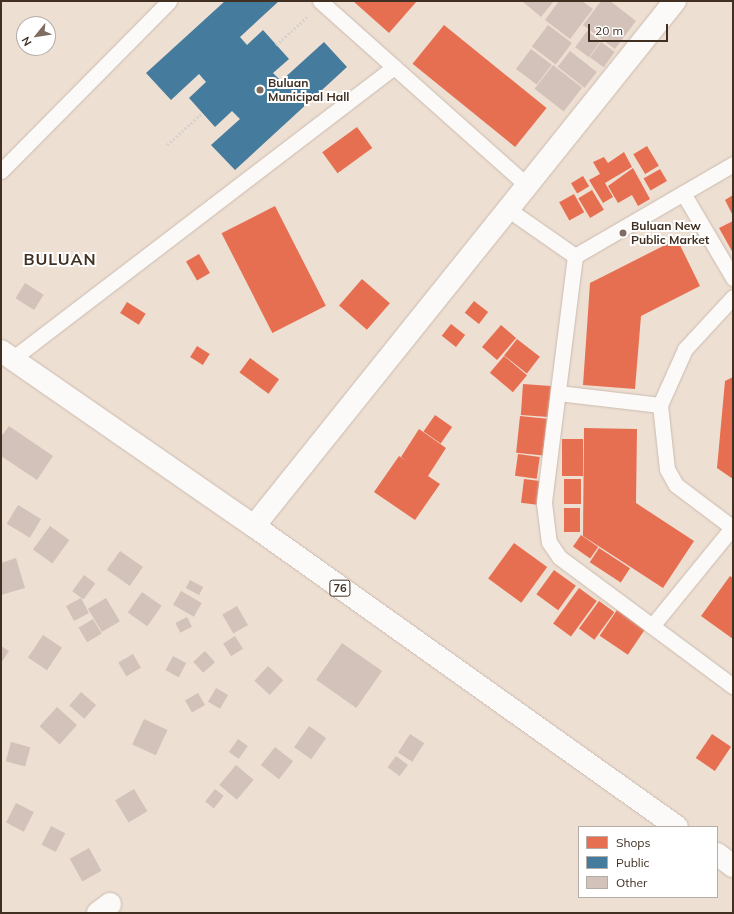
<!DOCTYPE html>
<style>
body{margin:0}
#map{position:relative;width:734px;height:914px;overflow:hidden;background:#eedfd3;font-family:Mulish,sans-serif}
div>[style]{position:absolute}
[style*='--x']{left:calc(var(--x)*1px);top:calc(var(--y)*1px);width:calc(var(--w)*1px);rotate:calc(var(--a)*1deg)}
.shops>*{inset:0;background:#e76f51;transform-origin:0 0}
.public>*{inset:0;background:#457b9d}
.building>*{inset:0;background:#d3c2b9;transform-origin:0 0}
.path>*{height:2.5px;margin-top:-1.25px;transform-origin:0;background:repeating-linear-gradient(90deg,#d7d2ce 0 2px,transparent 0 4px)}
.roads{filter:drop-shadow(0 0 1px #cabbae) drop-shadow(0 0 1px #cabbae)}
.lane>*{height:15px;margin:-7.5px;padding:0 7.5px;transform-origin:7.5px;border-radius:7.5px;background:#fcfaf8}
.street>*{height:22px;margin:-11px;padding:0 11px;transform-origin:11px;border-radius:11px;background:#fcfaf8}
.highway>*{height:22px;margin:-11px;padding:0 11px;transform-origin:11px;border-radius:11px;background:#fcfaf8}
.dots>*{width:11px;height:11px;translate:-50% -50%;box-sizing:border-box;border:2px solid #fff;border-radius:50%}
span{translate:-50% -50%;white-space:nowrap;text-align:center;line-height:1.15;-webkit-text-stroke:4px #fff;paint-order:stroke}
.shield-label span{padding:1px 3px;background:#fff;border:1px solid;border-radius:3px;-webkit-text-stroke-width:0}
.shield-label{font-size:11px;color:#413022;font-weight:700}
.poi-label{font-size:12px;color:#413022;font-weight:700}
.left{translate:0 -50%;text-align:left}
.district-label{font-size:16px;color:#413022;font-weight:700;letter-spacing:1px}
.frame{position:absolute;inset:0;border:2px solid #413022;pointer-events:none}
.legend{position:absolute;left:578px;top:826px;width:140px;height:72px;box-sizing:border-box;background:#fff;border:1px solid #b3aca7;margin:0;padding:5px 7px;list-style:none;font-size:12px;color:#413022}
.legend li{display:flex;align-items:center;gap:8px;height:20px}
.legend b{width:20px;border:1px solid #b3aca7}
.north{position:absolute;left:16px;top:16px;width:40px;height:40px;box-sizing:border-box;background:#fff;border:1px solid #b3aca7;border-radius:50%;rotate:240deg;font-size:11px;font-weight:700;line-height:16px;text-align:center;color:#413022}
.north::after{content:'';display:block;margin:auto;width:14px;height:18px;background:#7e6d60;clip-path:polygon(50% 0,100% 100%,50% 72%,0 100%)}
.scale{position:absolute;left:588px;top:24px;width:80px;height:18px;box-sizing:border-box;border:2px solid #413022;border-top:0;padding-left:5px;font-size:12px;line-height:14px;white-space:nowrap;color:#413022;-webkit-text-stroke:3px #fff;paint-order:stroke}
</style>
<div id="map">
<div class="shops">
<div style="clip-path:polygon(353px 1px,417px 1px,389px 33px)"></div>
<div style="left:444px;top:25px;width:132px;height:50px;rotate:39deg"></div>
<div style="left:357px;top:127px;width:26px;height:43px;rotate:54deg"></div>
<div style="left:647px;top:146px;width:23px;height:16px;rotate:59deg"></div>
<div style="clip-path:polygon(624px 152px,632px 167px,605px 183px,613px 197px,603px 203px,589px 180px,600px 174px,593px 162px,604px 157px,608px 163px)"></div>
<div style="clip-path:polygon(633px 168px,650px 199px,638px 206px,632px 195px,618px 203px,608px 186px)"></div>
<div style="left:660px;top:169px;width:14px;height:19px;rotate:60deg"></div>
<div style="left:583px;top:176px;width:12px;height:14px;rotate:59deg"></div>
<div style="left:592px;top:190px;width:23px;height:16px;rotate:59deg"></div>
<div style="left:574px;top:194px;width:21px;height:17px;rotate:61deg"></div>
<div style="clip-path:polygon(733px 195px,733px 216px,725px 200px)"></div>
<div style="left:275px;top:206px;width:112px;height:60px;rotate:63deg"></div>
<div style="clip-path:polygon(733px 221px,733px 253px,719px 228px)"></div>
<div style="clip-path:polygon(677px 239px,700px 286px,641px 316px,635px 389px,583px 385px,590px 283px)"></div>
<div style="left:199px;top:254px;width:22px;height:15px;rotate:60deg"></div>
<div style="left:362px;top:279px;width:37px;height:35px;rotate:41deg"></div>
<div style="left:474px;top:301px;width:18px;height:15px;rotate:38deg"></div>
<div style="left:127px;top:302px;width:22px;height:13px;rotate:32deg"></div>
<div style="left:451px;top:324px;width:18px;height:15px;rotate:38deg"></div>
<div style="left:501px;top:325px;width:20px;height:29px;rotate:41deg"></div>
<div style="left:517px;top:339px;width:29px;height:21px;rotate:38deg"></div>
<div style="left:197px;top:346px;width:15px;height:13px;rotate:32deg"></div>
<div style="left:504px;top:356px;width:30px;height:22px;rotate:40deg"></div>
<div style="left:250px;top:358px;width:36px;height:18px;rotate:36deg"></div>
<div style="clip-path:polygon(733px 377px,733px 479px,717px 468px,725px 381px)"></div>
<div style="left:523px;top:384px;width:28px;height:31px;rotate:4deg"></div>
<div style="left:435px;top:415px;width:21px;height:20px;rotate:35deg"></div>
<div style="left:520px;top:416px;width:27px;height:37px;rotate:6deg"></div>
<div style="clip-path:polygon(584px 428px,637px 429px,636px 503px,694px 541px,663px 588px,583px 536px)"></div>
<div style="clip-path:polygon(419px 429px,446px 448px,428px 476px,440px 484px,415px 520px,374px 492px,399px 456px,406px 461px,401px 457px)"></div>
<div style="left:562px;top:439px;width:21px;height:37px"></div>
<div style="left:518px;top:454px;width:22px;height:22px;rotate:8deg"></div>
<div style="left:524px;top:479px;width:16px;height:24px;rotate:7deg"></div>
<div style="left:564px;top:479px;width:17px;height:25px"></div>
<div style="left:564px;top:508px;width:16px;height:24px"></div>
<div style="left:581px;top:535px;width:21px;height:14px;rotate:35deg"></div>
<div style="left:514px;top:543px;width:41px;height:44px;rotate:36deg"></div>
<div style="left:599px;top:548px;width:37px;height:17px;rotate:33deg"></div>
<div style="left:554px;top:570px;width:27px;height:30px;rotate:36deg"></div>
<div style="clip-path:polygon(730px 576px,733px 578px,733px 639px,701px 616px)"></div>
<div style="left:579px;top:588px;width:22px;height:44px;rotate:36deg"></div>
<div style="left:599px;top:601px;width:19px;height:34px;rotate:36deg"></div>
<div style="left:617px;top:610px;width:34px;height:31px;rotate:34deg"></div>
<div style="left:712px;top:734px;width:23px;height:29px;rotate:34deg"></div>
</div>
<div class="public">
<div style="clip-path:polygon(225px 1px,279px 1px,240px 37px,247px 45px,263px 30px,289px 59px,273px 73px,281px 81px,324px 42px,347px 67px,235px 170px,211px 145px,240px 119px,232px 111px,215px 127px,189px 98px,206px 82px,199px 74px,171px 100px,146px 73px)"></div>
</div>
<div class="building">
<div style="clip-path:polygon(522px 1px,554px 1px,541px 17px)"></div>
<div style="clip-path:polygon(559px 1px,582px 1px,593px 9px,570px 39px,545px 20px)"></div>
<div style="clip-path:polygon(601px 1px,610px 1px,636px 21px,615px 49px,583px 25px)"></div>
<div style="left:548px;top:25px;width:30px;height:27px;rotate:37deg"></div>
<div style="left:587px;top:31px;width:17px;height:20px;rotate:36deg"></div>
<div style="left:601px;top:42px;width:17px;height:19px;rotate:36deg"></div>
<div style="left:531px;top:49px;width:26px;height:25px;rotate:37deg"></div>
<div style="left:570px;top:51px;width:34px;height:20px;rotate:38deg"></div>
<div style="left:553px;top:65px;width:37px;height:30px;rotate:38deg"></div>
<div style="left:25px;top:283px;width:22px;height:18px;rotate:32deg"></div>
<div style="clip-path:polygon(9px 426px,53px 456px,37px 480px,1px 456px,1px 437px)"></div>
<div style="left:18px;top:505px;width:27px;height:22px;rotate:31deg"></div>
<div style="left:50px;top:526px;width:24px;height:29px;rotate:36deg"></div>
<div style="left:120px;top:551px;width:28px;height:23px;rotate:35deg"></div>
<div style="clip-path:polygon(16px 558px,25px 588px,1px 595px,1px 563px)"></div>
<div style="left:84px;top:575px;width:14px;height:20px;rotate:36deg"></div>
<div style="left:190px;top:580px;width:15px;height:9px;rotate:28deg"></div>
<div style="left:181px;top:591px;width:24px;height:16px;rotate:30deg"></div>
<div style="left:142px;top:592px;width:24px;height:25px;rotate:35deg"></div>
<div style="left:81px;top:598px;width:17px;height:17px;rotate:62deg"></div>
<div style="left:106px;top:598px;width:27px;height:21px;rotate:59deg"></div>
<div style="left:237px;top:606px;width:22px;height:17px;rotate:60deg"></div>
<div style="left:187px;top:617px;width:11px;height:13px;rotate:63deg"></div>
<div style="left:93px;top:619px;width:17px;height:17px;rotate:59deg"></div>
<div style="left:43px;top:635px;width:23px;height:27px;rotate:34deg"></div>
<div style="left:235px;top:636px;width:15px;height:14px;rotate:58deg"></div>
<div style="left:342px;top:643px;width:49px;height:45px;rotate:35deg"></div>
<div style="clip-path:polygon(1px 646px,9px 651px,1px 663px)"></div>
<div style="left:205px;top:651px;width:15px;height:16px;rotate:48deg"></div>
<div style="left:133px;top:654px;width:16px;height:17px;rotate:60deg"></div>
<div style="left:173px;top:656px;width:15px;height:16px;rotate:28deg"></div>
<div style="left:268px;top:666px;width:21px;height:20px;rotate:43deg"></div>
<div style="left:216px;top:688px;width:14px;height:16px;rotate:30deg"></div>
<div style="left:81px;top:692px;width:20px;height:18px;rotate:41deg"></div>
<div style="left:198px;top:693px;width:14px;height:15px;rotate:60deg"></div>
<div style="left:57px;top:707px;width:27px;height:26px;rotate:42deg"></div>
<div style="left:144px;top:719px;width:26px;height:28px;rotate:25deg"></div>
<div style="left:309px;top:726px;width:21px;height:26px;rotate:35deg"></div>
<div style="left:410px;top:734px;width:17px;height:22px;rotate:33deg"></div>
<div style="left:238px;top:739px;width:12px;height:16px;rotate:35deg"></div>
<div style="left:11px;top:742px;width:20px;height:20px;rotate:15deg"></div>
<div style="left:275px;top:747px;width:23px;height:23px;rotate:38deg"></div>
<div style="left:396px;top:756px;width:15px;height:14px;rotate:37deg"></div>
<div style="left:236px;top:765px;width:23px;height:26px;rotate:40deg"></div>
<div style="left:134px;top:789px;width:26px;height:22px;rotate:59deg"></div>
<div style="left:215px;top:789px;width:11px;height:16px;rotate:38deg"></div>
<div style="left:16px;top:803px;width:20px;height:22px;rotate:27deg"></div>
<div style="left:51px;top:826px;width:16px;height:21px;rotate:27deg"></div>
<div style="left:89px;top:848px;width:26px;height:22px;rotate:61deg"></div>
</div>
<div class="path">
<div style="--x:276;--y:45;--w:42;--a:-42.1"></div>
<div style="--x:167;--y:145;--w:47;--a:-42.4"></div>
</div>
<div class="roads">
<div class="lane">
<div style="--x:320;--y:1;--w:278;--a:41.7"></div>
<div style="--x:1;--y:171;--w:239;--a:-45.3"></div>
<div style="--x:683;--y:193;--w:99;--a:59.5"></div>
<div style="--x:509;--y:210;--w:80;--a:34.9"></div>
<div style="--x:575;--y:256;--w:249;--a:97.2"></div>
<div style="--x:544;--y:503;--w:39;--a:83"></div>
<div style="--x:549;--y:542;--w:18;--a:56"></div>
<div style="--x:559;--y:557;--w:217;--a:36.6"></div>
<div style="--x:575;--y:256;--w:183;--a:-30.2"></div>
<div style="--x:733;--y:297;--w:71;--a:132.7"></div>
<div style="--x:685;--y:349;--w:61;--a:114.1"></div>
<div style="--x:660;--y:405;--w:64;--a:83.8"></div>
<div style="--x:667;--y:469;--w:18;--a:61"></div>
<div style="--x:676;--y:485;--w:71;--a:37"></div>
<div style="--x:12;--y:359;--w:481;--a:-37.4"></div>
<div style="--x:558;--y:393;--w:103;--a:6.7"></div>
<div style="--x:652;--y:626;--w:127;--a:-50.8"></div>
</div>
<div class="street">
<div style="--x:254;--y:526;--w:673;--a:-51.27"></div>
<div style="--x:98;--y:913;--w:15;--a:-37"></div>
</div>
<div class="highway">
<div style="--x:1;--y:351;--w:308;--a:34.7"></div>
<div style="--x:254;--y:526;--w:519;--a:35.44"></div>
<div style="--x:717;--y:854;--w:20;--a:37"></div>
</div>
</div>
<div class="dots">
<div style="left:260px;top:90px;background:#7e6d60"></div>
<div style="left:623px;top:233px;background:#7e6d60"></div>
</div>
<div class="shield-label">
<span style="left:340px;top:588px">76</span>
</div>
<div class="poi-label">
<span class="left" style="left:268px;top:90px">Buluan<br>Municipal Hall</span>
<span class="left" style="left:631px;top:233px">Buluan New<br>Public Market</span>
</div>
<div class="district-label">
<span style="left:60px;top:259px">BULUAN</span>
</div>
<div class="frame"></div>
<ul class="legend">
<li><b style="height:11px;background:#e76f51"></b>Shops</li>
<li><b style="height:11px;background:#457b9d"></b>Public</li>
<li><b style="height:11px;background:#d3c2b9"></b>Other</li>
</ul>
<div class="north">N</div>
<div class="scale">20 m</div>
</div>
